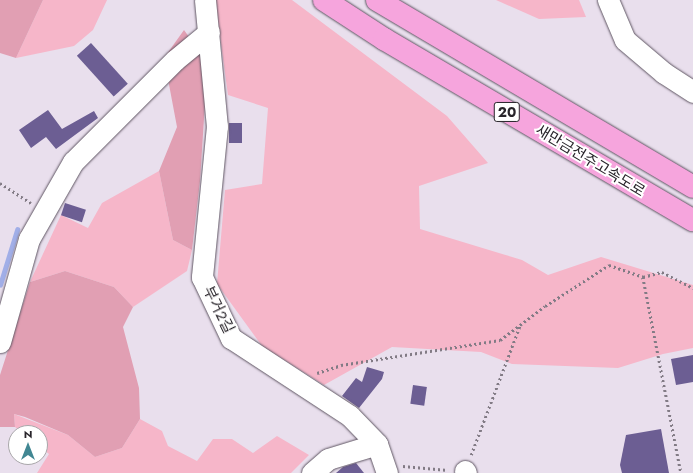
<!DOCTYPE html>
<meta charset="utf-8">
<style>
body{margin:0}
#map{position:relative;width:693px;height:473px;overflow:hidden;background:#e9dfed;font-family:Jost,"Noto Sans KR",sans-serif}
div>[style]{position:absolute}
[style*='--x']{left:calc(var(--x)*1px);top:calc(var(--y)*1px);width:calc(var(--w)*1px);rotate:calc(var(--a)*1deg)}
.green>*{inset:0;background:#f6b6c9}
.forest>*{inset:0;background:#e19fb3}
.stream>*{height:4.5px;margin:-2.25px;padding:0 2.25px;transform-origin:2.25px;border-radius:2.25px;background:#a1aee7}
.building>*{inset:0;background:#6c5e93;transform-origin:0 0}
.path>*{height:2.5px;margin-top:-1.25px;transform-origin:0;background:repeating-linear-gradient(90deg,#827b85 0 2px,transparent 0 5px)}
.roads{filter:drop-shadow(0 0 1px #5f5663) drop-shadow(0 0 1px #5f5663)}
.minor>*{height:21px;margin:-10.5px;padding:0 10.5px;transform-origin:10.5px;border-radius:10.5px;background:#fff}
.highway>*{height:22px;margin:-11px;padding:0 11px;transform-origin:11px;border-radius:11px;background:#f6a5dd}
span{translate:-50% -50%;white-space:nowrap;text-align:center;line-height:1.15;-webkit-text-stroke:4px #fff;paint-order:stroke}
.shield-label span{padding:1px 3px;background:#fff;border:1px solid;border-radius:3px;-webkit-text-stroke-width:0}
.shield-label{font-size:14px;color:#28242a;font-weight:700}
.street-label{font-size:15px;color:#28242a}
.north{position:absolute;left:8px;top:425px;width:40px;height:40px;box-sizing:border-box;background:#fff;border:1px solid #a9a7aa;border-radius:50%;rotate:0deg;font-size:11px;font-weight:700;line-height:16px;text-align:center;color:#28242a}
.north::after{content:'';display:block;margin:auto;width:14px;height:18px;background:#418793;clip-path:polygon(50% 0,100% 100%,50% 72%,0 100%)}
</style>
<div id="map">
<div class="green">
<div style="clip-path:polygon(43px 0,107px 0,93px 30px,74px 46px,16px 58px)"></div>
<div style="clip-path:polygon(215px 0,292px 0,447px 116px,488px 163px,419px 186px,420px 229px,522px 260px,548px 275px,601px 257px,693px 285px,693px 348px,663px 354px,618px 368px,512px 364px,481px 352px,392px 347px,324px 385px,262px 346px,217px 284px,225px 190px,262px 184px,268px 108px,228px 95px)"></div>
<div style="clip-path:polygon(496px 0,579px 0,586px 17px,539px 19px)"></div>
<div style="clip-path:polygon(159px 171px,173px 240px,192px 250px,187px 271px,133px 307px,114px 287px,65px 271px,30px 282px,61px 215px,88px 228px,102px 203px)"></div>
<div style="clip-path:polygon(14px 414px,68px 435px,95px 457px,122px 448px,140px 419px,162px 431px,168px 446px,197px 461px,213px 439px,232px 439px,253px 453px,277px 436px,309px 455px,291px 473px,37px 473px,49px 454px,40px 447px,40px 433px,23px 433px,15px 427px)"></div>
</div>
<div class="forest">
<div style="clip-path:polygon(0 0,43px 0,16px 58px,0 53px)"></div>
<div style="clip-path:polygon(184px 30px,200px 52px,205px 103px,200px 181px,192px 250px,173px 240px,159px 171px,177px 127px,164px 58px)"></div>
<div style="clip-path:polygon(65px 271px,114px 287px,133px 307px,123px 327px,139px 388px,140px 419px,122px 448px,95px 457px,68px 435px,25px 417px,14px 414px,15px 427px,0 427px,0 375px,30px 282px)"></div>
</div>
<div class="stream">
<div style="--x:0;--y:285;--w:58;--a:-72.8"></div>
</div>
<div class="building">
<div style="left:91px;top:43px;width:55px;height:19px;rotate:48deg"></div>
<div style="clip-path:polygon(48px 110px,62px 129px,94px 111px,98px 118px,56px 149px,46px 137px,31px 148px,19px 130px)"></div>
<div style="left:229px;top:123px;width:13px;height:20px"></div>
<div style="left:65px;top:203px;width:22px;height:13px;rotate:18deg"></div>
<div style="clip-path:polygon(693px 355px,693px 382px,676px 385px,671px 359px)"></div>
<div style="clip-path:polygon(367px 367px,384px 372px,382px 379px,359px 408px,342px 396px,356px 378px,362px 382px)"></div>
<div style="left:413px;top:385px;width:14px;height:19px;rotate:8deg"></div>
<div style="clip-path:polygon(661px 429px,669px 473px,622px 473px,620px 465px,626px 435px)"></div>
<div style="clip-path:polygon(356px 463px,364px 473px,336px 473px,343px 467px)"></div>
</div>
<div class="path">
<div style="--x:0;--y:183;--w:37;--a:33"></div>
<div style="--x:643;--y:277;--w:200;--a:79"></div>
<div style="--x:317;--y:373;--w:25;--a:-18"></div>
<div style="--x:341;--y:365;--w:161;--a:-8.9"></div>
<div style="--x:500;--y:340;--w:56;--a:-37.1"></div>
<div style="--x:545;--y:306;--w:76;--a:-32.6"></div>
<div style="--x:609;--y:265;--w:36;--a:19"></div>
<div style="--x:643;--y:277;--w:20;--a:-15"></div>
<div style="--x:662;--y:272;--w:35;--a:27"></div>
<div style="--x:471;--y:455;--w:139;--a:-69.3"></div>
<div style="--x:403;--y:466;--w:45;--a:5.1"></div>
</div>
<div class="roads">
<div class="minor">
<div style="--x:205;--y:0;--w:127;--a:84.6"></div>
<div style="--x:217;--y:126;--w:152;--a:95.7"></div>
<div style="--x:202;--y:277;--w:68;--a:64.6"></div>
<div style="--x:231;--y:338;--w:142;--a:33.2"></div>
<div style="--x:350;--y:416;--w:39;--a:46"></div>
<div style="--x:377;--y:444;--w:31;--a:71"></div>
<div style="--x:608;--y:0;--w:43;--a:67"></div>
<div style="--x:625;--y:40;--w:51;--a:40.2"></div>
<div style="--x:664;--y:73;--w:35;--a:33"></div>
<div style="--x:0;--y:342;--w:107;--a:-74.3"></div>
<div style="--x:29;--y:239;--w:89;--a:-60.3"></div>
<div style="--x:73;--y:162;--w:144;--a:-45"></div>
<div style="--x:175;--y:60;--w:44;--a:-39.5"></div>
<div style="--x:465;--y:471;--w:2;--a:63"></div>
<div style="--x:312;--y:473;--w:21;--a:-41"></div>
<div style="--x:328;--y:459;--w:51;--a:-17"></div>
</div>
<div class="highway">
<div style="--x:324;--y:0;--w:72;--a:33"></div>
<div style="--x:384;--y:39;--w:358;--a:30.4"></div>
<div style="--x:377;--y:0;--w:367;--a:30.6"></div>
</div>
</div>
<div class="shield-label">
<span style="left:507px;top:112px">20</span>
</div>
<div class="street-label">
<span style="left:590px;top:161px;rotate:31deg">새만금전주고속도로</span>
<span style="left:218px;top:310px;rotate:64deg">부거2길</span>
</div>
<div class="north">N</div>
</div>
